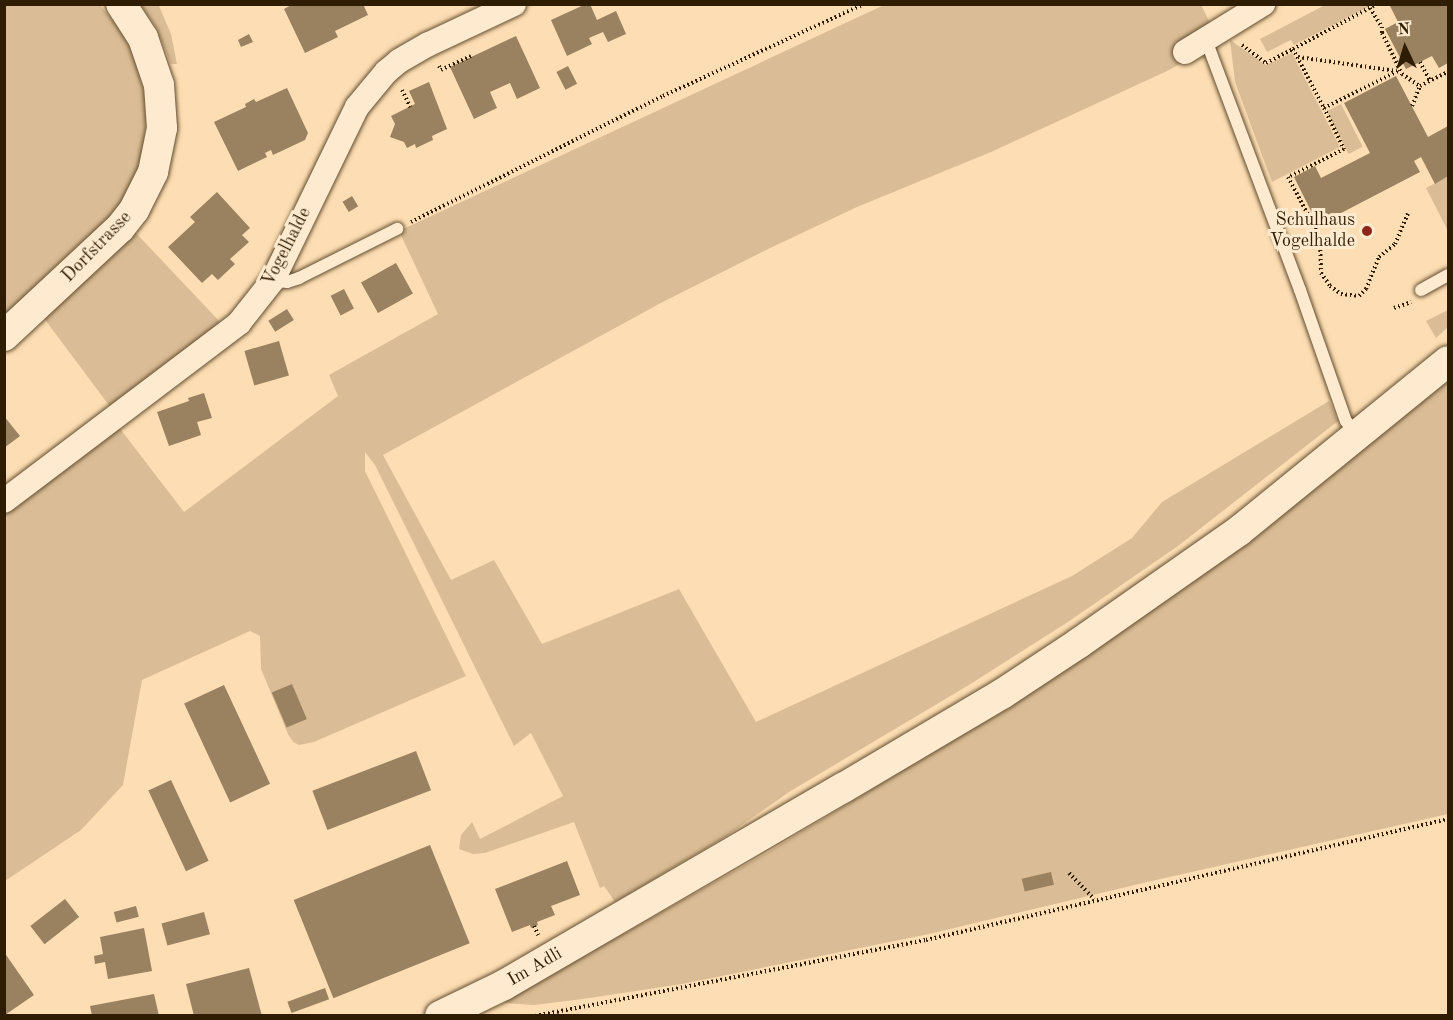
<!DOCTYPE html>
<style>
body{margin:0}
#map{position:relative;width:1453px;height:1020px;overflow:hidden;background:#fddeb4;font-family:"Old Standard TT",serif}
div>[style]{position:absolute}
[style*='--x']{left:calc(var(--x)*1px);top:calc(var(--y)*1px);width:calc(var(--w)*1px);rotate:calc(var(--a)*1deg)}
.green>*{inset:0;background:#dabd96;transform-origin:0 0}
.building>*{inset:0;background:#9a815f;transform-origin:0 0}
.path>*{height:4px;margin-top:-2px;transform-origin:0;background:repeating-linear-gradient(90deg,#2e1d03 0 1.5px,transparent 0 4.5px)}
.roads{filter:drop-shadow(0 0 2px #624d2f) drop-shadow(0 0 2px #624d2f)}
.service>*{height:12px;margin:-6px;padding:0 6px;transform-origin:6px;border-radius:6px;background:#feeace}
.minor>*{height:24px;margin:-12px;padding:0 12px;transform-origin:12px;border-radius:12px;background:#feeace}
.tertiary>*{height:30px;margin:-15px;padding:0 15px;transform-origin:15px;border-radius:15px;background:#feeace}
.dots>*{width:16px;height:16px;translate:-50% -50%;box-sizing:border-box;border:3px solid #feeace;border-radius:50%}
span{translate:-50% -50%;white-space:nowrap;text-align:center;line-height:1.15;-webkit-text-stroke:6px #feeace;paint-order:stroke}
.poi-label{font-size:18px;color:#2e1d03}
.right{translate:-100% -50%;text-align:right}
.street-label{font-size:18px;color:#2e1d03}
.frame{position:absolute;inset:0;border:6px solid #2e1d03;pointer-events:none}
.north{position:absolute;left:1375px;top:18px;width:60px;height:60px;-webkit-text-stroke:4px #feeace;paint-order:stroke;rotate:356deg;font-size:16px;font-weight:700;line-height:24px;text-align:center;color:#2e1d03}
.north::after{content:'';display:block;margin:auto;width:21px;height:27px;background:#2e1d03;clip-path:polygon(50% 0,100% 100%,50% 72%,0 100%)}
</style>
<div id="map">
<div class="green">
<div style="clip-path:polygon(1327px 4px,1372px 5px,1294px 45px,1291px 40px,1267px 52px,1260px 39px)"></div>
<div style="clip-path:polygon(5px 5px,100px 5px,120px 29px,134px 56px,145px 96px,146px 117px,143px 157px,131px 188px,126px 190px,126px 198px,101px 231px,5px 321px)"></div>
<div style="clip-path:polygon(141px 5px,159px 6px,171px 34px,177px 64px,171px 64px,156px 27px)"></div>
<div style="clip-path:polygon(884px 5px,1201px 5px,1211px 25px,1175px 43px,1182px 63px,1165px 72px,991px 152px,857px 207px,764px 251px,659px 304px,383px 455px,451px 580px,494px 560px,542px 644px,679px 589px,756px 722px,1072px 576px,1132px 538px,1162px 502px,1329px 401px,1338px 421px,1178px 546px,1068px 622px,969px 685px,789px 792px,725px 837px,615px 902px,604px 886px,600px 888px,574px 822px,485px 853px,473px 854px,459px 849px,461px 835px,472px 822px,480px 839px,563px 796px,531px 733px,514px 746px,375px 465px,365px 452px,365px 471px,466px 676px,314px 742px,299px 745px,293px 742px,288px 734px,261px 669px,260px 636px,250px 631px,142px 680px,123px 785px,81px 830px,5px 881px,5px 511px,118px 426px,184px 512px,338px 396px,329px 375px,438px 314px,399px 231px)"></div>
<div style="clip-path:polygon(1230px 40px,1266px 65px,1292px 53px,1340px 147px,1272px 182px,1235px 82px)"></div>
<div style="left:1341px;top:104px;width:48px;height:16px;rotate:63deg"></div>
<div style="clip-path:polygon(1448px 176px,1448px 231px,1426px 188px)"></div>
<div style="clip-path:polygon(135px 232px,222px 324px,111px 408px,43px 317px)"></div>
<div style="clip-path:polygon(1448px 310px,1448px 327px,1436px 338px,1426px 321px)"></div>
<div style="clip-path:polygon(1448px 376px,1448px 814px,1143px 883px,929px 934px,801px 960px,682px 984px,583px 999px,534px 1005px,505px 1003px,509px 998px,772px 850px,951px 741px)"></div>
</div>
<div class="building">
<div style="clip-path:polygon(293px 4px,363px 4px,368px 15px,335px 31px,338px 37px,305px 53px,284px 9px)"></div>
<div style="clip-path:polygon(586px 4px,590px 4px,597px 20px,616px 11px,626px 34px,608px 42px,603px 32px,589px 38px,592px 44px,567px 56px,551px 20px)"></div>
<div style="clip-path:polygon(1389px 4px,1448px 4px,1448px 63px,1439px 68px,1432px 56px,1406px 69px,1385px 29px,1398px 22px)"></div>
<div style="clip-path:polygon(249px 34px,253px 42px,241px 47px,238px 40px)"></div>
<div style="clip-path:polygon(516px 36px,540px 88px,517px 99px,510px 83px,490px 92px,497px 108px,474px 119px,450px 67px)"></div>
<div style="left:568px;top:66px;width:20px;height:13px;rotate:63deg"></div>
<div style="clip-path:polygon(1396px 76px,1428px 137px,1448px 126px,1448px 176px,1435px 184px,1421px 157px,1414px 161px,1420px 172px,1318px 225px,1294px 177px,1315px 166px,1321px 178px,1370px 153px,1344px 103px)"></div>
<div style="clip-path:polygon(429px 82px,447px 129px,432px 136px,433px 140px,416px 148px,415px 144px,407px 148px,404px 142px,390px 137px,395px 124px,391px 116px,415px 104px,409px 91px)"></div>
<div style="clip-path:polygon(287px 88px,308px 133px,305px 140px,273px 155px,271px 150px,265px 153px,267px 157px,238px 171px,214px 122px,246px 107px,245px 104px,254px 99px,256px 102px)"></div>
<div style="clip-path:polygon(217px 192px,250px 228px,242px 235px,249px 242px,230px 259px,235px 264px,218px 280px,212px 274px,202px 283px,168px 247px,195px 222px,190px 217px)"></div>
<div style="left:352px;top:196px;width:12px;height:11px;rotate:59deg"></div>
<div style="left:396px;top:263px;width:35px;height:40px;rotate:61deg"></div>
<div style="left:344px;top:289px;width:22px;height:15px;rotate:63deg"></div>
<div style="left:287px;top:309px;width:13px;height:22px;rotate:58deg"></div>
<div style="left:279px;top:341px;width:36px;height:36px;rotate:74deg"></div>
<div style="clip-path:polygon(204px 393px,212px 418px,197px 422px,201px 435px,169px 446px,157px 412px,189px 401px,188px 398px)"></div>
<div style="clip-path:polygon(4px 416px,20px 436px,4px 448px)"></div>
<div style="left:292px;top:684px;width:38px;height:22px;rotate:67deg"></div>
<div style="left:224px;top:685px;width:109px;height:44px;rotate:65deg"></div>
<div style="left:416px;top:751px;width:42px;height:111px;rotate:69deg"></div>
<div style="left:171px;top:780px;width:89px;height:25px;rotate:65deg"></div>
<div style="left:430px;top:845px;width:106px;height:147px;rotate:68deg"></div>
<div style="clip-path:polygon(567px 861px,580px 895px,551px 906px,555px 915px,537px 922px,538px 925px,531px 928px,530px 925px,512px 932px,495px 889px)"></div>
<div style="left:1051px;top:872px;width:13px;height:30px;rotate:77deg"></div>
<div style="left:65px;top:899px;width:23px;height:44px;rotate:52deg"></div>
<div style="left:136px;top:906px;width:11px;height:23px;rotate:75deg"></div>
<div style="left:204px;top:912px;width:23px;height:44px;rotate:75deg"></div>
<div style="clip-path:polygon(144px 928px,152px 971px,108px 979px,105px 962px,95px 964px,94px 956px,103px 954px,100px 937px)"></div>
<div style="clip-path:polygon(4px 952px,34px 995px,5px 1015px,4px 1015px)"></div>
<div style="clip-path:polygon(249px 968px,262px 1016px,194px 1016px,186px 984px)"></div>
<div style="left:325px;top:988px;width:12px;height:40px;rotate:70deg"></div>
<div style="clip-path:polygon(154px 994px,159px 1016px,92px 1016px,90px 1006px)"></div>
</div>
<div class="path">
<div style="--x:1370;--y:8;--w:22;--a:58"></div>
<div style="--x:1382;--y:27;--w:6;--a:90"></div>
<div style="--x:1382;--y:33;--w:46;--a:64"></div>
<div style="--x:1402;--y:74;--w:22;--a:34"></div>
<div style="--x:1420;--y:86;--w:31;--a:-27"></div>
<div style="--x:1242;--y:45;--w:30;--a:37"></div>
<div style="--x:1266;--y:63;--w:30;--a:-27"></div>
<div style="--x:1293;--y:49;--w:67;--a:62.3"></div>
<div style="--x:1324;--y:108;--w:85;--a:-26.6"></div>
<div style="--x:1293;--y:49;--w:95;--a:-28.2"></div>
<div style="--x:1298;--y:57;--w:99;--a:8.1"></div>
<div style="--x:1420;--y:62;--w:21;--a:62"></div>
<div style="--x:439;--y:66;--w:4;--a:63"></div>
<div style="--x:441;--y:70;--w:33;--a:-25"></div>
<div style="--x:402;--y:90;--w:19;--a:65"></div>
<div style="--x:1412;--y:106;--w:22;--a:-68"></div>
<div style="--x:1324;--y:108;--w:46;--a:64"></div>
<div style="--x:1344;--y:149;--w:63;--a:153.4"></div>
<div style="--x:1288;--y:177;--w:58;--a:62.1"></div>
<div style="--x:1315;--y:228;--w:14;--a:69"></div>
<div style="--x:1320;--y:241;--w:32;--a:88"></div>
<div style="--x:1321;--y:273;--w:16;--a:55"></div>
<div style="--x:1330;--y:286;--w:14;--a:36"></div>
<div style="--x:1341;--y:294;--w:18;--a:6"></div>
<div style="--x:1359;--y:296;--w:10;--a:-45"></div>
<div style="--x:1366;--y:289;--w:35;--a:-68"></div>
<div style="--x:1379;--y:257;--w:21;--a:-39"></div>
<div style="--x:1395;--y:244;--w:33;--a:-67"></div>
<div style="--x:411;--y:222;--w:282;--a:-26.6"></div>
<div style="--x:663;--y:96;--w:221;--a:-24.6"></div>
<div style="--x:1394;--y:308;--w:18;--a:-19"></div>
<div style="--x:1069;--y:873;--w:36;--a:46"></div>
<div style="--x:534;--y:926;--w:10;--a:66"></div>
<div style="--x:535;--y:1016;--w:398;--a:-11"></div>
<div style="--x:926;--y:940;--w:536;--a:-13.05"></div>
</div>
<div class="roads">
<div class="service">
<div style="--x:1206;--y:40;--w:267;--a:69.4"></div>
<div style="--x:1300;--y:290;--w:139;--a:70.7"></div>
<div style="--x:1346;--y:421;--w:19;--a:54"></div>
<div style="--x:273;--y:280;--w:14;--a:8"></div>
<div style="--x:287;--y:282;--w:13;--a:-18"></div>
<div style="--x:299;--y:278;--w:110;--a:-26.6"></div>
<div style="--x:1421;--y:290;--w:31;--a:-29"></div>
</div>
<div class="minor">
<div style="--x:1185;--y:52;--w:92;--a:-31.6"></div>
<div style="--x:4;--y:501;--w:295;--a:-37.1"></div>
<div style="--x:239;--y:323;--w:55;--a:-51.7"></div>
<div style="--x:273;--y:280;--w:192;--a:-64.1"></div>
<div style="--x:357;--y:107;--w:45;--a:-50.4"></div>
<div style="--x:386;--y:72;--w:17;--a:-40"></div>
<div style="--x:399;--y:61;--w:34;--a:-30"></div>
<div style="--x:429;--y:44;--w:94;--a:-25.2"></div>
</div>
<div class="tertiary">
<div style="--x:4;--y:336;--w:158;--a:-43"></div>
<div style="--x:120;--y:228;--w:23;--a:-52"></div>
<div style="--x:134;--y:210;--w:42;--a:-63.4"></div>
<div style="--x:153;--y:172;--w:45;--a:-78.4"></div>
<div style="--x:162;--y:128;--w:43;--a:-94"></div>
<div style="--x:159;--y:85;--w:50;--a:-108.8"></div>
<div style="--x:143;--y:38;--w:40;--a:-122.9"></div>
<div style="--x:440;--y:1016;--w:71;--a:-25.8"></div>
<div style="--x:504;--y:985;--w:392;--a:-30.2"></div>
<div style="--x:843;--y:788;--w:185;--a:-30.6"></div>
<div style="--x:1002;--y:694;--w:92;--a:-33.5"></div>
<div style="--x:1079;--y:643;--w:195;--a:-35"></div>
<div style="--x:1239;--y:531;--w:269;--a:-39.1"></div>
</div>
</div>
<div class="dots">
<div style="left:1367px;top:231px;background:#8f2418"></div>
</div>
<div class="poi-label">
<span class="right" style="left:1355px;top:231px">Schulhaus<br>Vogelhalde</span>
</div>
<div class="street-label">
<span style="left:97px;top:247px;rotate:-46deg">Dorfstrasse</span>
<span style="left:287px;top:247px;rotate:-63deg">Vogelhalde</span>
<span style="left:535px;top:967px;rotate:-30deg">Im Adli</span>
</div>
<div class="frame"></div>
<div class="north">N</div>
</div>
